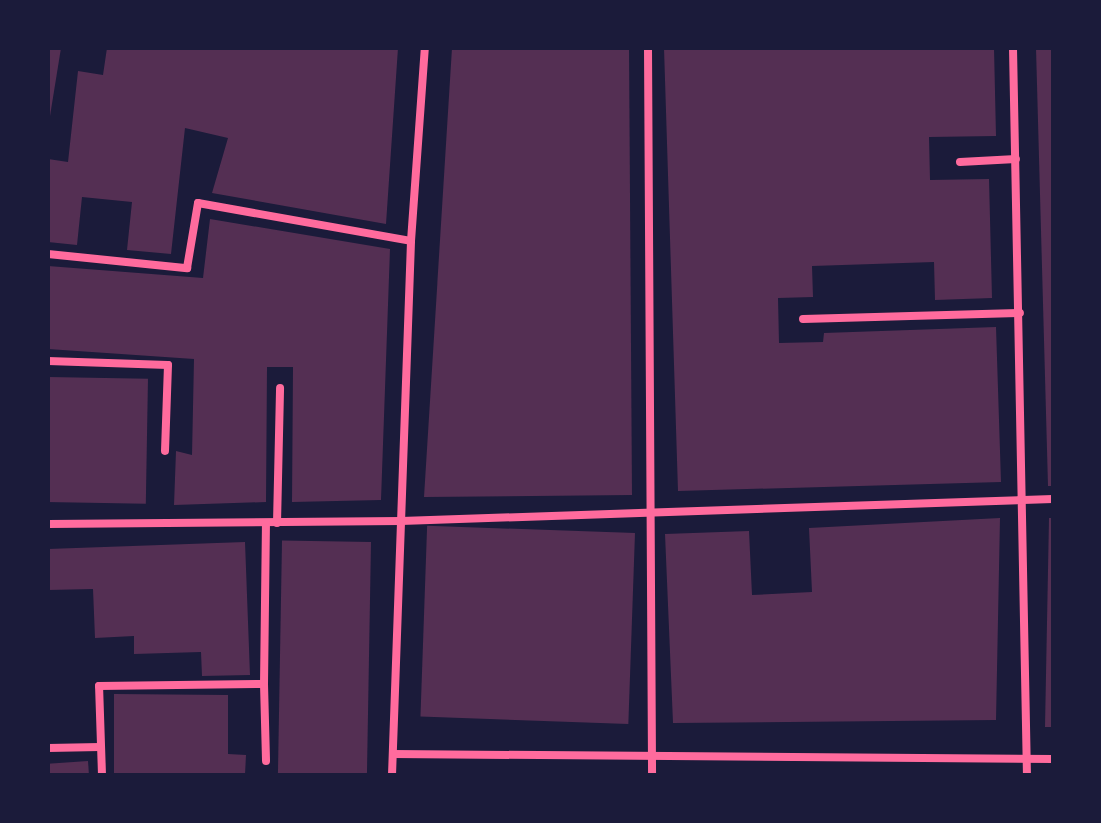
<!DOCTYPE html>
<style>
body{margin:0}
#map{position:relative;width:1101px;height:823px;overflow:hidden;background:#1b1b3a;font-family:Montserrat,sans-serif}
div>[style]{position:absolute}
[style*='--x']{left:calc(var(--x)*1px);top:calc(var(--y)*1px);width:calc(var(--w)*1px);rotate:calc(var(--a)*1deg)}
.building>*{inset:0;background:#542f53;transform-origin:0 0}
.minor>*{height:8px;margin:-4px;padding:0 4px;transform-origin:4px;border-radius:4px;background:#ff6b9d}
span{translate:-50% -50%;white-space:nowrap;text-align:center;line-height:1.15;-webkit-text-stroke:8px #1b1b3a;paint-order:stroke}
.frame{position:absolute;inset:0;border:50px solid #1b1b3a;pointer-events:none}
</style>
<div id="map">
<div class="building">
<div style="clip-path:polygon(48px 48px,61px 48px,50px 116px,48px 116px)"></div>
<div style="clip-path:polygon(107px 48px,398px 48px,386px 224px,212px 193px,228px 138px,185px 128px,171px 254px,127px 250px,132px 202px,82px 197px,77px 245px,48px 242px,48px 159px,68px 162px,78px 71px,103px 75px)"></div>
<div style="clip-path:polygon(452px 48px,629px 48px,632px 495px,424px 497px)"></div>
<div style="clip-path:polygon(664px 48px,994px 48px,996px 136px,929px 137px,930px 180px,989px 179px,992px 298px,935px 300px,934px 262px,812px 266px,813px 297px,778px 298px,779px 343px,823px 342px,824px 333px,996px 327px,1001px 482px,678px 491px)"></div>
<div style="clip-path:polygon(1036px 48px,1053px 48px,1053px 486px,1048px 486px)"></div>
<div style="clip-path:polygon(210px 219px,390px 249px,381px 500px,292px 502px,293px 367px,267px 367px,266px 502px,174px 505px,176px 451px,192px 455px,194px 359px,48px 349px,48px 266px,203px 278px)"></div>
<div style="left:48px;top:377px;width:100px;height:125px;rotate:1deg"></div>
<div style="clip-path:polygon(1000px 518px,996px 720px,673px 723px,665px 534px,749px 531px,752px 595px,812px 592px,809px 528px)"></div>
<div style="clip-path:polygon(1049px 518px,1053px 518px,1053px 727px,1045px 727px)"></div>
<div style="left:635px;top:533px;width:191px;height:208px;rotate:92deg"></div>
<div style="clip-path:polygon(245px 542px,250px 675px,202px 676px,201px 652px,134px 654px,134px 636px,95px 638px,93px 589px,48px 590px,48px 549px)"></div>
<div style="left:371px;top:542px;width:233px;height:89px;rotate:91deg"></div>
<div style="clip-path:polygon(114px 694px,228px 695px,228px 754px,246px 755px,245px 775px,114px 775px)"></div>
<div style="left:88px;top:761px;width:14px;height:40px;rotate:86deg"></div>
</div>
<div class="minor">
<div style="--x:648;--y:48;--w:727;--a:89.68"></div>
<div style="--x:1013;--y:48;--w:727;--a:88.9"></div>
<div style="--x:960;--y:162;--w:56;--a:-3.1"></div>
<div style="--x:48;--y:254;--w:140;--a:5.8"></div>
<div style="--x:187;--y:268;--w:66;--a:-80.4"></div>
<div style="--x:198;--y:203;--w:216;--a:10.1"></div>
<div style="--x:803;--y:319;--w:217;--a:-1.6"></div>
<div style="--x:48;--y:361;--w:120;--a:1.9"></div>
<div style="--x:168;--y:365;--w:86;--a:92"></div>
<div style="--x:277;--y:523;--w:135;--a:-88.7"></div>
<div style="--x:48;--y:524;--w:353;--a:-0.5"></div>
<div style="--x:401;--y:521;--w:652;--a:-1.93"></div>
<div style="--x:264;--y:684;--w:77;--a:88.5"></div>
<div style="--x:48;--y:748;--w:52;--a:-1.1"></div>
<div style="--x:393;--y:754;--w:660;--a:0.43"></div>
<div style="--x:102;--y:775;--w:89;--a:-91.9"></div>
<div style="--x:99;--y:686;--w:165;--a:-0.7"></div>
<div style="--x:264;--y:684;--w:161;--a:-89.3"></div>
<div style="--x:392;--y:775;--w:534;--a:-87.96"></div>
<div style="--x:411;--y:241;--w:194;--a:-85.9"></div>
</div>
<div class="frame"></div>
</div>
